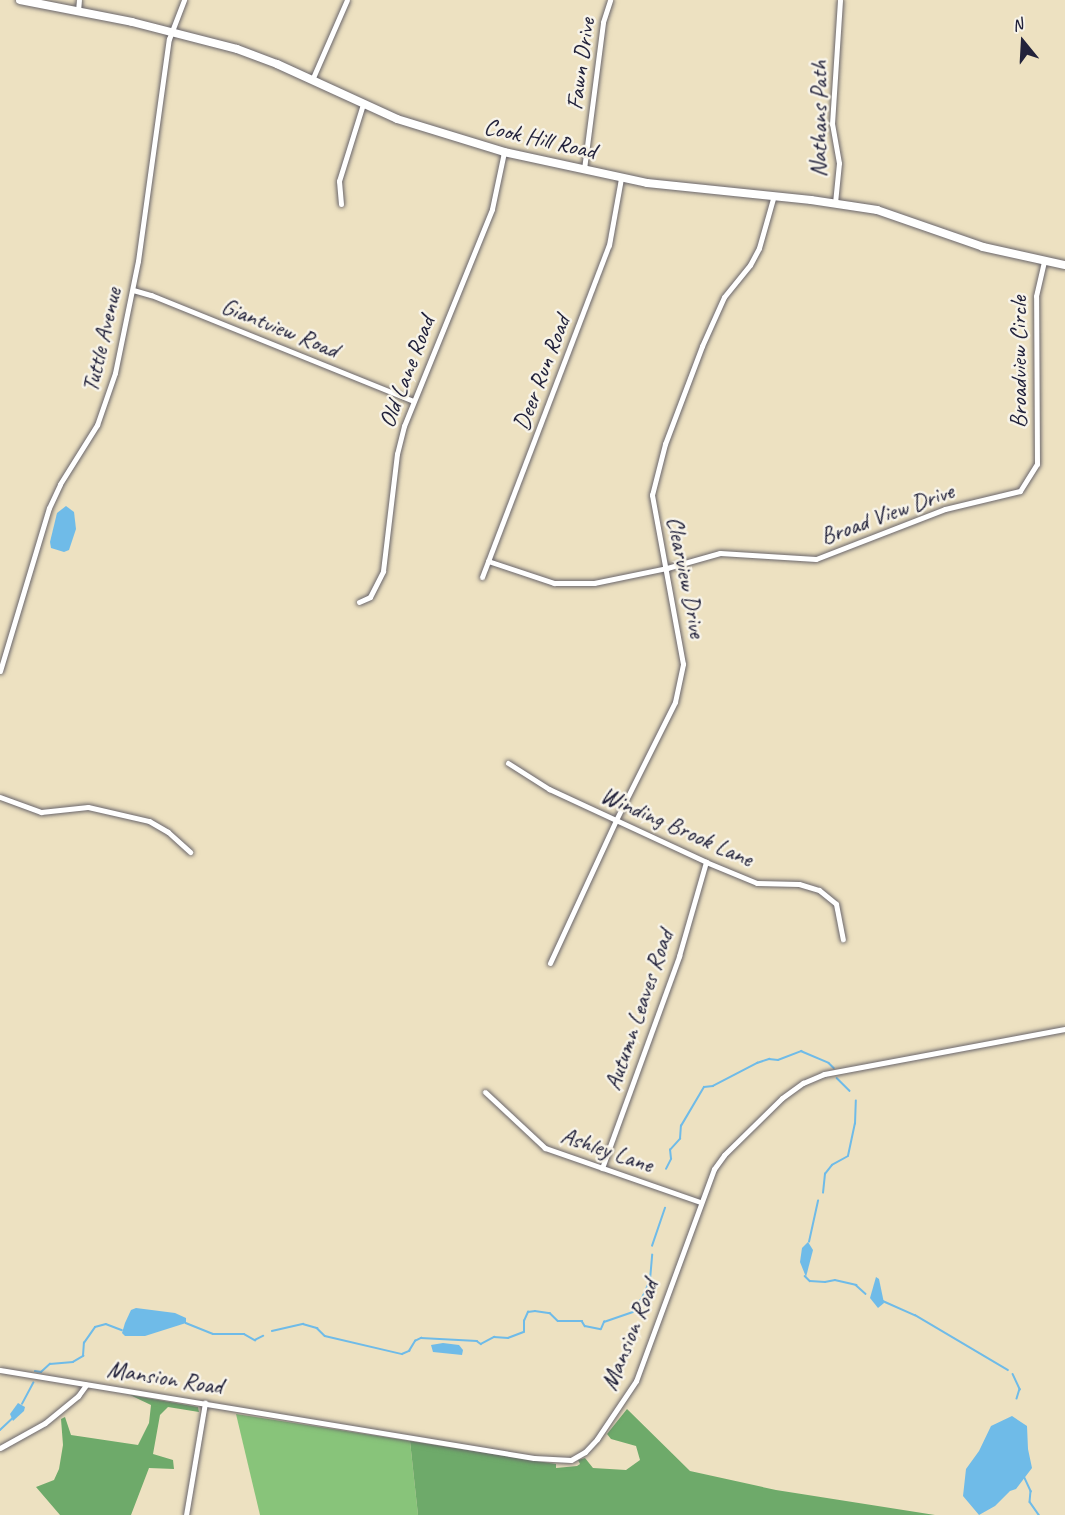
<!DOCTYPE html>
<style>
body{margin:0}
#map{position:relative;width:1065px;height:1515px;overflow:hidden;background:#ede1c1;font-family:Caveat,sans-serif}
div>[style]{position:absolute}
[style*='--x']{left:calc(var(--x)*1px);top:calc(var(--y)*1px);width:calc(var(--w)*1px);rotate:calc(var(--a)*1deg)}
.green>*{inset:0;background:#88c47a}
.forest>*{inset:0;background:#6eaa6a}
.water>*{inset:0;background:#6fbbe8}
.stream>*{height:1.5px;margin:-0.75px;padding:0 0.75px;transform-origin:0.75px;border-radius:0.75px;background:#6fbbe8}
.roads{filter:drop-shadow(0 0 2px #69656a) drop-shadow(0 0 2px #69656a)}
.street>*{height:5px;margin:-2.5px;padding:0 2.5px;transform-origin:2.5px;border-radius:2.5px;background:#fff}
.secondary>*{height:8px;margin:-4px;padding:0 4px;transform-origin:4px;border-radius:4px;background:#fff}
span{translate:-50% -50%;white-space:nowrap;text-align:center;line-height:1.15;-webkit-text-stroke:5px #f7f3e8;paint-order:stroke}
.street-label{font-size:24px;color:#22223b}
.north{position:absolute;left:993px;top:12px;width:60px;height:60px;-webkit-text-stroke:4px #f7f3e8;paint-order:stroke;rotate:342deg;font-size:16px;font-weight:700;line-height:24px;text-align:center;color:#22223b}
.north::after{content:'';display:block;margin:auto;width:21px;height:27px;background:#22223b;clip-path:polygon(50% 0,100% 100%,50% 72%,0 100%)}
</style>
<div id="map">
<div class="green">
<div style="clip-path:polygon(236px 1414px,410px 1441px,418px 1515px,260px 1515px)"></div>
</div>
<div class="forest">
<div style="clip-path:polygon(130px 1395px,198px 1407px,199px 1412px,168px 1407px,160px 1415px,153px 1454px,173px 1460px,174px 1469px,149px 1468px,131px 1515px,60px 1515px,36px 1487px,54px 1480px,59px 1469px,63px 1445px,61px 1419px,65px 1417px,71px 1435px,138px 1445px,149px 1423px,151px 1405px)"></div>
<div style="clip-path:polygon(627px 1409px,690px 1471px,776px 1490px,935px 1515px,418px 1515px,410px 1441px,556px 1464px,556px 1468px,577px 1466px,580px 1464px,578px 1460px,585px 1458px,593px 1468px,626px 1470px,640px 1460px,636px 1446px,611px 1439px,607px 1434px)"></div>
</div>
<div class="water">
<div style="clip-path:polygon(66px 506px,74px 512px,76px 529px,69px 550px,64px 552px,51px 548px,50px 542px,57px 513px)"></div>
<div style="clip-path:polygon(808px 1242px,813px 1250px,806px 1277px,800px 1262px,802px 1248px)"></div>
<div style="clip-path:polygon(876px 1277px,879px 1279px,884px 1303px,878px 1308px,870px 1298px)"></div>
<div style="clip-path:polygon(136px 1308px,175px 1313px,186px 1318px,186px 1323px,145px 1336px,125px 1336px,122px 1333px,125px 1323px,131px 1310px)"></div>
<div style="clip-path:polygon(443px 1343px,459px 1345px,463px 1350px,462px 1355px,433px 1352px,431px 1345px)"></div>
<div style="clip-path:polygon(18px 1403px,25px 1407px,24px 1411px,13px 1421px,10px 1414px)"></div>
<div style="clip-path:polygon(1012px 1416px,1027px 1426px,1028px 1449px,1032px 1468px,1016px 1489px,1010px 1491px,995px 1506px,979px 1515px,963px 1496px,966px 1469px,979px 1451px,991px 1426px)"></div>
</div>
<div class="stream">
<div style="--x:837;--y:1078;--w:18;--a:45"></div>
<div style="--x:666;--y:1169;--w:11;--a:-63"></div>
<div style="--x:671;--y:1159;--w:9;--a:-96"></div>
<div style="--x:670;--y:1150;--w:15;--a:-48"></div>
<div style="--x:680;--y:1139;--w:13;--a:-86"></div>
<div style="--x:681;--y:1126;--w:45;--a:-59.5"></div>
<div style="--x:704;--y:1087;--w:9;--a:-6"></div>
<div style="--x:713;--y:1086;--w:50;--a:-27.6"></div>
<div style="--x:757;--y:1063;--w:13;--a:-18"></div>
<div style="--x:769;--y:1059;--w:9;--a:6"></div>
<div style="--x:778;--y:1060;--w:25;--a:-21"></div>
<div style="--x:801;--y:1051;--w:30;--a:23"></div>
<div style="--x:829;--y:1063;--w:7;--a:45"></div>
<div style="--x:823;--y:1193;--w:19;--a:-84"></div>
<div style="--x:825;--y:1174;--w:11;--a:-52"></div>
<div style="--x:832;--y:1165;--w:18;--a:-29"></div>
<div style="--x:848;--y:1156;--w:33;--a:-78"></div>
<div style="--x:855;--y:1124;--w:23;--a:-88"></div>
<div style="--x:809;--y:1242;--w:42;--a:-77.6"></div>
<div style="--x:652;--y:1246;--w:40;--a:-71.1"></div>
<div style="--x:805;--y:1276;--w:7;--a:45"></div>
<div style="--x:810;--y:1281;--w:15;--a:4"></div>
<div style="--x:825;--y:1282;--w:10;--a:-11"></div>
<div style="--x:835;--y:1280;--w:22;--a:13"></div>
<div style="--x:856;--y:1285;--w:13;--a:42"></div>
<div style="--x:883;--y:1301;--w:35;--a:24"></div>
<div style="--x:915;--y:1315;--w:108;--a:30.6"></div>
<div style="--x:186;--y:1323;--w:29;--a:22"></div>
<div style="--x:213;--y:1334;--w:31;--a:0"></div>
<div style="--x:244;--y:1334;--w:13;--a:29"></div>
<div style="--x:255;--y:1340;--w:9;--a:-27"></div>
<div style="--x:272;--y:1331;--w:32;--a:-13"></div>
<div style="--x:303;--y:1324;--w:15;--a:16"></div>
<div style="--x:317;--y:1328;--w:11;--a:45"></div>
<div style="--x:325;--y:1336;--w:79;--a:13.2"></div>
<div style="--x:402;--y:1354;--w:8;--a:-23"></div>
<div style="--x:409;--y:1351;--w:12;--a:-59"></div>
<div style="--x:415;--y:1341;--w:7;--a:-27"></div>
<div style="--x:421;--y:1338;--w:56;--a:3.1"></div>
<div style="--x:477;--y:1341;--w:5;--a:37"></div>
<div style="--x:481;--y:1344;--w:15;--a:-28"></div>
<div style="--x:494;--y:1337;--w:14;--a:4"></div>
<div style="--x:508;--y:1338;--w:17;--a:-21"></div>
<div style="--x:524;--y:1332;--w:11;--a:-90"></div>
<div style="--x:524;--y:1321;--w:10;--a:-66"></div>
<div style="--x:528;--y:1312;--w:7;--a:-8"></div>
<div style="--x:535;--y:1311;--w:15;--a:8"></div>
<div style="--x:550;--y:1313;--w:11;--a:45"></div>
<div style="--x:558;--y:1321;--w:24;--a:0"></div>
<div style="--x:582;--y:1321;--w:6;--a:59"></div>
<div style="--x:585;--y:1326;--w:16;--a:11"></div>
<div style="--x:601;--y:1329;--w:8;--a:-67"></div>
<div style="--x:604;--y:1322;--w:31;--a:-19"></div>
<div style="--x:633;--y:1312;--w:19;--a:-58"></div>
<div style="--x:643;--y:1296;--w:17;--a:-66"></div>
<div style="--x:650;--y:1280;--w:25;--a:-85"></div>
<div style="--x:35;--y:1371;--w:6;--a:9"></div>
<div style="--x:41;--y:1372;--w:12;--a:-42"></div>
<div style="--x:50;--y:1364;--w:23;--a:-5"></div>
<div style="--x:73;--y:1362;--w:12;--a:-31"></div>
<div style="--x:83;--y:1356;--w:13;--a:-86"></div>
<div style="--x:84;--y:1343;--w:19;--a:-55"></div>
<div style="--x:95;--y:1327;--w:11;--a:-15"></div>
<div style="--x:106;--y:1324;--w:17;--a:21"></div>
<div style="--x:1013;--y:1374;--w:17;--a:65"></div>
<div style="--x:1020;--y:1389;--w:10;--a:107"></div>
<div style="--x:22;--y:1404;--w:24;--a:-62"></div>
<div style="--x:0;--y:1430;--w:18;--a:-43"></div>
<div style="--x:1024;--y:1476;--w:17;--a:65"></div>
<div style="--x:1031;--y:1491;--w:11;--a:95"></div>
<div style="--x:1030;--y:1502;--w:16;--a:55"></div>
</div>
<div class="roads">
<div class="street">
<div style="--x:78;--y:11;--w:11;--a:-85"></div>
<div style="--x:312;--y:80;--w:87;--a:-66.4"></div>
<div style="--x:584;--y:169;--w:148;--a:-82.6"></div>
<div style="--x:603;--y:22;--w:23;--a:-72"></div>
<div style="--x:835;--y:203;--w:40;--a:-84.3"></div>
<div style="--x:839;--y:163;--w:40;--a:-100"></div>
<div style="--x:832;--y:124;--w:124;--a:-86.3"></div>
<div style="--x:341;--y:204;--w:23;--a:-95"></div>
<div style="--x:339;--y:181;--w:81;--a:-72.7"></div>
<div style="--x:133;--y:290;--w:19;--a:16"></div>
<div style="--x:151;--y:295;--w:283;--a:22"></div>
<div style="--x:488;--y:561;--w:70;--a:18.4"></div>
<div style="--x:554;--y:583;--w:40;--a:0"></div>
<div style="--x:594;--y:583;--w:75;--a:-11.6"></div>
<div style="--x:667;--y:568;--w:55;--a:-15.8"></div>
<div style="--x:720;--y:553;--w:96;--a:3.6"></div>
<div style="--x:816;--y:559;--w:138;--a:-21.2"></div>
<div style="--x:945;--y:509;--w:77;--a:-13.5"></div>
<div style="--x:1020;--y:491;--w:32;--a:-58"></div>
<div style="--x:1037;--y:464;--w:168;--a:-90.3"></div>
<div style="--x:1036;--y:296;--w:37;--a:-77"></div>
<div style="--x:482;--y:577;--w:355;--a:-69.1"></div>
<div style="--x:609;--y:245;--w:68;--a:-79.8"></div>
<div style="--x:359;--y:602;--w:12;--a:-24"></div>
<div style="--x:370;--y:597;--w:29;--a:-63"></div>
<div style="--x:383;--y:571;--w:118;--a:-83.2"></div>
<div style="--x:397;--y:454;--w:29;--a:-76"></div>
<div style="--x:404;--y:426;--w:234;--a:-67.9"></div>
<div style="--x:492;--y:209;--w:58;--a:-78.1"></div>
<div style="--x:0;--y:671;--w:170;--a:-73.3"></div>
<div style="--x:49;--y:508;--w:26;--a:-65"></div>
<div style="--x:60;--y:484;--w:70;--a:-57.9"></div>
<div style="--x:97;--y:425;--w:55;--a:-70.9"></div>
<div style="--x:115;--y:373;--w:114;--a:-78.4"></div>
<div style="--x:138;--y:261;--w:224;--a:-82.1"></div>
<div style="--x:169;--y:39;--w:42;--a:-69"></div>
<div style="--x:508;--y:763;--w:49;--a:32.4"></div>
<div style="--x:549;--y:789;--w:173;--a:24.9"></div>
<div style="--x:706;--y:862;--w:55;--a:22.4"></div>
<div style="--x:757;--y:883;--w:42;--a:1.4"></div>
<div style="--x:799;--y:884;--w:21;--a:17"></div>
<div style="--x:819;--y:890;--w:22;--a:39"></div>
<div style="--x:836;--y:904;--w:36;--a:79"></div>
<div style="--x:0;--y:797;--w:44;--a:20.1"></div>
<div style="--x:41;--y:812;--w:47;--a:-6.1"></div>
<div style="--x:88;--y:807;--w:63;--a:12.9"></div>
<div style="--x:149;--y:821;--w:22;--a:30"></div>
<div style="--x:168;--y:832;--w:30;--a:42"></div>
<div style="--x:550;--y:963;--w:157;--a:-65.2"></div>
<div style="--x:616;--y:820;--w:132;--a:-63.4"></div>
<div style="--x:675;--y:702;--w:39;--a:-78"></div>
<div style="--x:683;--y:664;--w:172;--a:-100.4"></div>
<div style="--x:652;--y:495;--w:53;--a:-75.7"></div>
<div style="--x:665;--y:444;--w:105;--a:-69.3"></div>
<div style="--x:702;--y:346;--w:54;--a:-65.8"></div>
<div style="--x:724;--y:297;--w:41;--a:-50.9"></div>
<div style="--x:750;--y:265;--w:19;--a:-62"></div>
<div style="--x:759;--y:248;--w:55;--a:-74.2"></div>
<div style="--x:485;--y:1092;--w:82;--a:43"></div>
<div style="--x:545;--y:1148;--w:164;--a:19.2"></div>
<div style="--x:602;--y:1168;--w:226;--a:-70"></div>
<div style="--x:679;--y:956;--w:98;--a:-74"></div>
<div style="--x:0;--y:1370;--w:541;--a:9.36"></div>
<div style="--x:534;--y:1458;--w:37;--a:3"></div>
<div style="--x:571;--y:1460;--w:16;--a:-30"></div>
<div style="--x:585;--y:1452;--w:18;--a:-47"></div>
<div style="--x:597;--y:1439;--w:70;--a:-56.1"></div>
<div style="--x:636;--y:1381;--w:226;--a:-69.8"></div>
<div style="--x:714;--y:1169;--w:17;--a:-54"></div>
<div style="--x:724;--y:1155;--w:81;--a:-44.5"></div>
<div style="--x:782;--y:1098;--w:26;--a:-36"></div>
<div style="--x:803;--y:1083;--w:23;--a:-23"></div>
<div style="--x:824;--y:1074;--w:245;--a:-10.6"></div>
<div style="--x:0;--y:1448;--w:51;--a:-29.1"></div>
<div style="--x:45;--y:1423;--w:43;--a:-39.3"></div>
<div style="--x:78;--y:1396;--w:14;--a:-54"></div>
<div style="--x:186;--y:1515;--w:114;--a:-80.4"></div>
</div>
<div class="secondary">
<div style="--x:20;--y:0;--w:114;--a:11.1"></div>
<div style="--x:132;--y:22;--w:108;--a:14.4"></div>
<div style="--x:237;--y:49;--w:43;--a:20.6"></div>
<div style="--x:277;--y:64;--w:132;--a:24.6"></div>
<div style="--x:397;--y:119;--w:112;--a:17.1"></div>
<div style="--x:504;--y:152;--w:146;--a:12.2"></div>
<div style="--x:647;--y:183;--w:165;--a:5.9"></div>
<div style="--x:811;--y:200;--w:67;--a:8.6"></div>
<div style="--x:877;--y:210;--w:112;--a:19.2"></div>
<div style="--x:983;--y:247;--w:84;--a:12.4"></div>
</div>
</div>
<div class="street-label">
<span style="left:581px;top:64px;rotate:-82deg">Fawn Drive</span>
<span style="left:819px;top:119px;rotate:-90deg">Nathans Path</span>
<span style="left:540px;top:139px;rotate:13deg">Cook Hill Road</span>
<span style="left:280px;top:328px;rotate:22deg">Giantview Road</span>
<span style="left:102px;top:340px;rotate:-77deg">Tuttle Avenue</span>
<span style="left:1019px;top:362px;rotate:-90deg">Broadview Circle</span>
<span style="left:407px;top:372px;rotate:-69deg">Old Lane Road</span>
<span style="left:542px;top:373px;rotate:-69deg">Deer Run Road</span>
<span style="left:887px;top:514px;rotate:-20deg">Broad View Drive</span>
<span style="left:686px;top:577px;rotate:79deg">Clearview Drive</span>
<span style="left:677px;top:827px;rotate:24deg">Winding Brook Lane</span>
<span style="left:639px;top:1010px;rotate:-71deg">Autumn Leaves Road</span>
<span style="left:607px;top:1150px;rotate:19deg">Ashley Lane</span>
<span style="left:630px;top:1335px;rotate:-68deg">Mansion Road</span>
<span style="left:165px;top:1378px;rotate:9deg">Mansion Road</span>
</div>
<div class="north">N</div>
</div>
